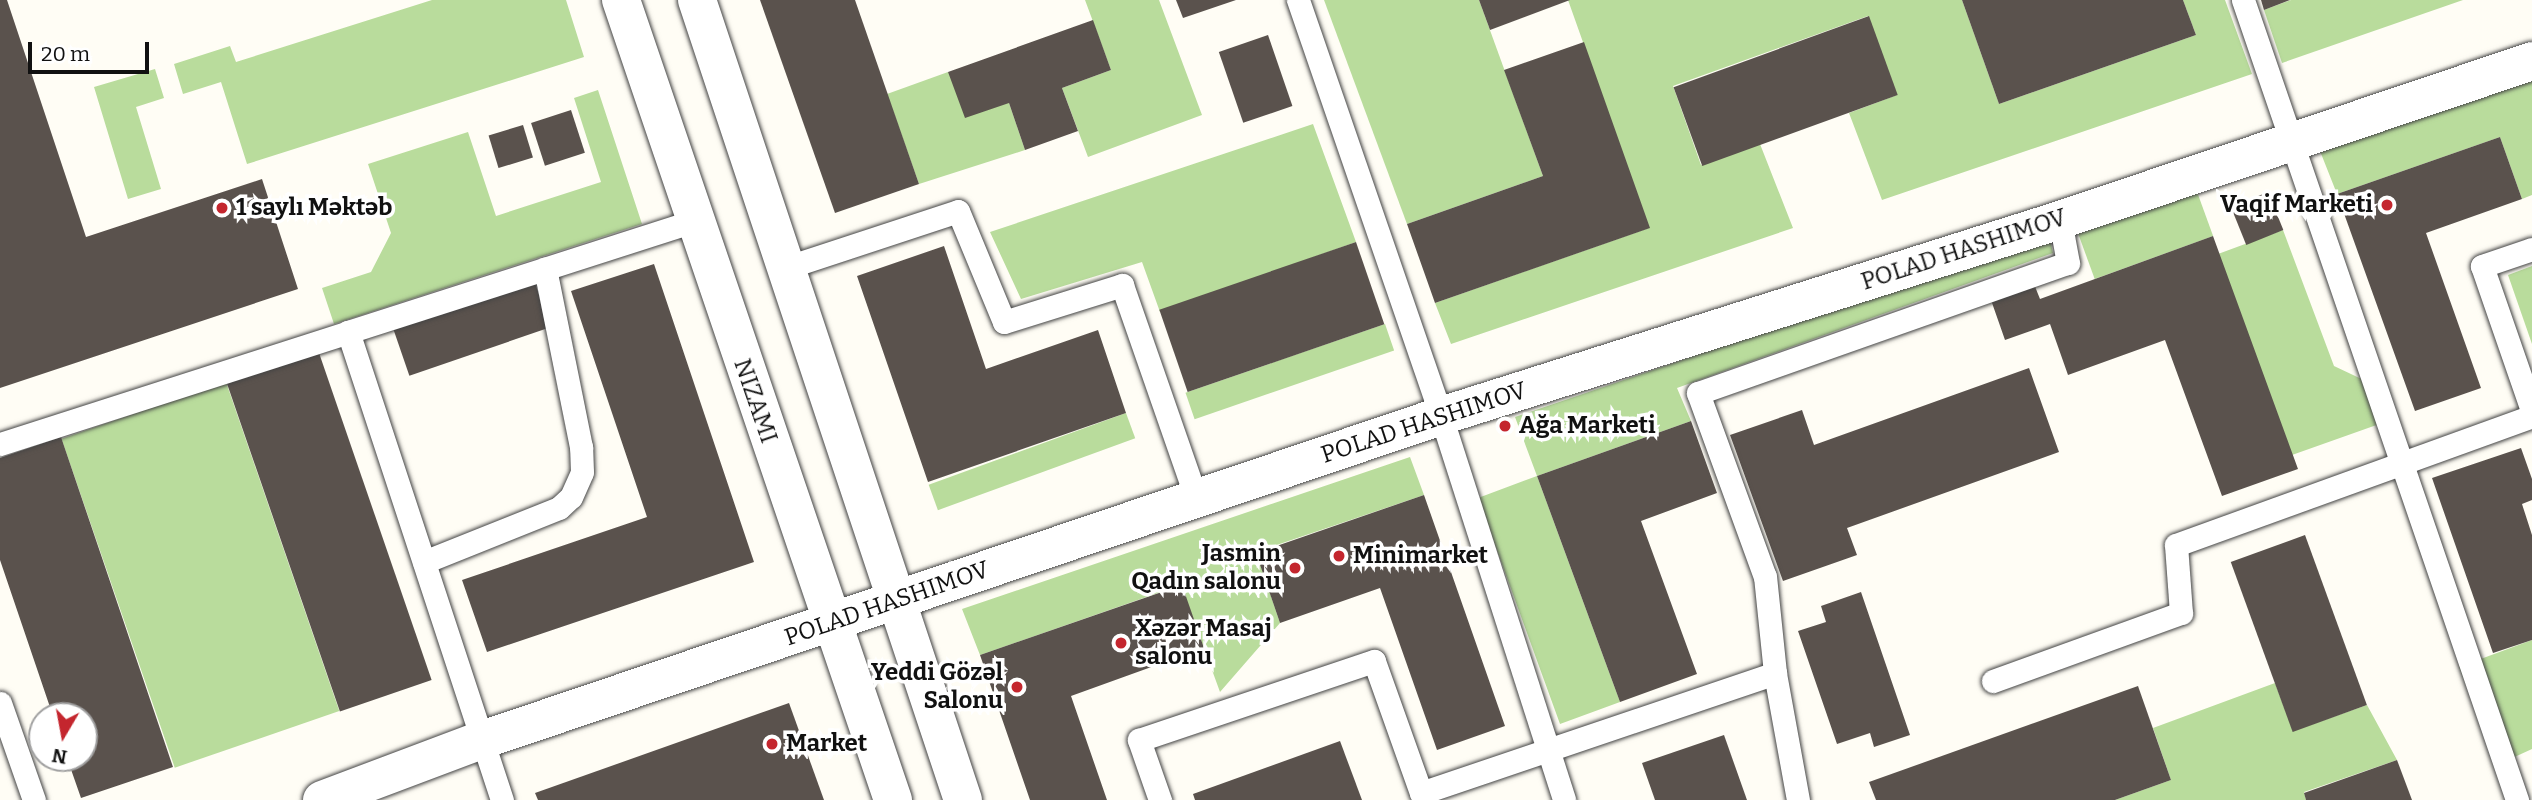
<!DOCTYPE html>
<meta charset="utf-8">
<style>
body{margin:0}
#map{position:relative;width:2532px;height:800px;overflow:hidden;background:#fffdf5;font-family:Bitter,serif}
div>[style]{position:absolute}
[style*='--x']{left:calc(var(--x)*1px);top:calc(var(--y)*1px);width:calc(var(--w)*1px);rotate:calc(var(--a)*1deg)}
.forest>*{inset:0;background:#b9dc9c;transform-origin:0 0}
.building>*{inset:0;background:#5a524d;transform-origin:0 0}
.roads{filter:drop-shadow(0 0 2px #444) drop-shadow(0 0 2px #444)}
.service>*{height:23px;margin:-11.5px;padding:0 11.5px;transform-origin:11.5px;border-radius:11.5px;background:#fff}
.minor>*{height:38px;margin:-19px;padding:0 19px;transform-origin:19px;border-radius:19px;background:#fff}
.tertiary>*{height:38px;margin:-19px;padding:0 19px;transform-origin:19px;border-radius:19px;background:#fff}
.dots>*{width:19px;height:19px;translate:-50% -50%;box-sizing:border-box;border:4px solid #fff;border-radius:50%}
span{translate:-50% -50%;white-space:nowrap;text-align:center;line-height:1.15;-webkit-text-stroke:7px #fff;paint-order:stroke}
.poi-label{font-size:24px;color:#111;font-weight:700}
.right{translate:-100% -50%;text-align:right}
.left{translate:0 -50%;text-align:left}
.street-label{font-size:24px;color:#111}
.north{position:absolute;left:28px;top:702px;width:70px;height:70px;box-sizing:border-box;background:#fff;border:2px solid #a0a0a0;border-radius:50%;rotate:190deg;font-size:19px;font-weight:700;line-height:28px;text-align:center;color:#111}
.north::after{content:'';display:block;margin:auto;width:24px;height:32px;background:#c4262e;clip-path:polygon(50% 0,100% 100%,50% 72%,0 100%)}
.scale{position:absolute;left:28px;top:42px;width:121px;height:32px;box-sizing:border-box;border:4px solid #111;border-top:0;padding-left:9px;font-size:21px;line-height:24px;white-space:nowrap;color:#111;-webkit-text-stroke:5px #fff;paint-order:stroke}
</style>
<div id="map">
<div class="forest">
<div style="clip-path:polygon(432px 0,566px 0,584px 57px,247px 164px,221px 82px,183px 94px,174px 64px,230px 46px,236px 62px)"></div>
<div style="clip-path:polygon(1085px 0,1159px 0,1202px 115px,1088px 157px,1062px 88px,1111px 70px)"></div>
<div style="clip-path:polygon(1324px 0,1479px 0,1543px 176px,1407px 224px)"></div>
<div style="clip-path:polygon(1568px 0,1962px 0,1999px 104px,2196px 35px,2183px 0,2225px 0,2252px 74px,1882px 200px,1849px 113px,1897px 95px,1868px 16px,1673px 86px,1701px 165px,1760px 144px,1793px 228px,1451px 344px,1435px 303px,1649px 228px)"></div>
<div style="clip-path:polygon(2291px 0,2463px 0,2282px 63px,2264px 10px)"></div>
<div style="clip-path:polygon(155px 69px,164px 98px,136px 107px,161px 189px,128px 199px,94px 87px)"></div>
<div style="clip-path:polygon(948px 72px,1009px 103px,1025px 150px,919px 184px,887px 94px)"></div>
<div style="clip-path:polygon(2532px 79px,2532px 195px,2522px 199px,2500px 137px,2337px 194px,2320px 151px)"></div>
<div style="clip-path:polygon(598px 90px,642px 224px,334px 324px,322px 288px,371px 272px,391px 233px,368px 164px,468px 132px,496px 216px,601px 182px,574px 98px)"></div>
<div style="clip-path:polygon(1313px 124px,1356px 242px,1160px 312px,1142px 262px,1021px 299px,990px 232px)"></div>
<div style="left:2196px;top:189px;width:50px;height:126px;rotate:70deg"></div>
<div style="clip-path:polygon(2283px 230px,2334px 366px,2370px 383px,2385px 422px,2292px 455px,2218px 254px)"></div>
<div style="clip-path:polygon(2049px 235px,2053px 253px,1677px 388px,1691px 421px,1537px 476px,1620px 702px,1560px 724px,1478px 498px,1537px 476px,1515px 417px)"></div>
<div style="clip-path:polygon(2532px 266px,2532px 344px,2508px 275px)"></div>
<div style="left:1385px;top:324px;width:28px;height:211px;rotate:71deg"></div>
<div style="left:226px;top:382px;width:348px;height:174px;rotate:71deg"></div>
<div style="left:1126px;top:413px;width:27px;height:210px;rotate:70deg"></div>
<div style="clip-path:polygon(1410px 457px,1424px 495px,1256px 552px,1280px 623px,1220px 692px,1181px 585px,980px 655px,962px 609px)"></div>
<div style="clip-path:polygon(2532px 640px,2532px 749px,2497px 765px,2459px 667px)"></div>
<div style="clip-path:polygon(2275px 683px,2293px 731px,2367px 705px,2397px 760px,2304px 792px,2306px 800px,2115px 800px,2171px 780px,2153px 728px)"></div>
</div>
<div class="building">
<div style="clip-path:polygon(0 0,7px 0,86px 237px,262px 179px,298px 289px,0 388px)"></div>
<div style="clip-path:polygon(760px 0,855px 0,919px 184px,835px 213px)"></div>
<div style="clip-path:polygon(1176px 0,1236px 0,1183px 18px)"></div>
<div style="clip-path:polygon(1479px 0,1570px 0,1490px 30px)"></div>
<div style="clip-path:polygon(1962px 0,2183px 0,2196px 35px,1999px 104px)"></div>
<div style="clip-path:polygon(2261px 0,2290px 0,2264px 10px)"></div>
<div style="left:1869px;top:16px;width:84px;height:208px;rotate:70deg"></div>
<div style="clip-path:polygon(1093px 20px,1111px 70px,1062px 88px,1078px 131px,1025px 150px,1009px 103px,965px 118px,948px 72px)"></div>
<div style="left:1268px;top:35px;width:75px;height:52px;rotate:71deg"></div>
<div style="clip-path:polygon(1584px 42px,1650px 228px,1435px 303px,1407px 224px,1543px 176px,1504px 70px)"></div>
<div style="left:571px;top:110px;width:45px;height:42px;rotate:72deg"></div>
<div style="left:523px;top:125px;width:34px;height:36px;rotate:73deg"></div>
<div style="clip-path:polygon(2500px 137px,2522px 199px,2426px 233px,2481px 388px,2415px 411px,2337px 194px)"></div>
<div style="left:2268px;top:192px;width:41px;height:40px;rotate:68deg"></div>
<div style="clip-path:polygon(2213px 236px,2298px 469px,2222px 496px,2165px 340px,2068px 375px,2050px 324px,2005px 340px,1991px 300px,2034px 284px,2040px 299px)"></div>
<div style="left:1356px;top:242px;width:87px;height:208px;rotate:71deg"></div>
<div style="clip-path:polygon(944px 246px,986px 369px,1098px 330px,1126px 413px,928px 482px,857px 276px)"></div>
<div style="clip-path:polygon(654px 264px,754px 562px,487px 652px,462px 580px,647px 517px,571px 291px)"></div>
<div style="left:534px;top:280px;width:50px;height:149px;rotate:71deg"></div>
<div style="left:318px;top:350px;width:349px;height:97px;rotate:71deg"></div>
<div style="clip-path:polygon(2029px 368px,2059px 452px,1847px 528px,1857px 555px,1783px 581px,1730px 435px,1802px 410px,1814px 445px)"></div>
<div style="clip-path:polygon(1691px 421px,1717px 493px,1641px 521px,1697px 674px,1620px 702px,1537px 476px)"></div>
<div style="clip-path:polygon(61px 437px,173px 767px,81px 798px,67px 758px,84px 758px,84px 716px,53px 716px,0 560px,0 458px)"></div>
<div style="clip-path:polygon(2521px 448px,2532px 479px,2532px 500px,2522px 504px,2532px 535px,2532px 640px,2493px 653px,2432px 478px)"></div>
<div style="clip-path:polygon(1424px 495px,1505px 726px,1437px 750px,1380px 588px,1280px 623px,1256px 553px)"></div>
<div style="left:2305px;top:535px;width:181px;height:79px;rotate:70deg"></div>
<div style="clip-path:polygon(1182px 585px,1204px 648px,1071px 696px,1107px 800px,1030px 800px,980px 655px)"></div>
<div style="clip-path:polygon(1861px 592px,1910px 735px,1874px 747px,1870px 733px,1837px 744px,1798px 631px,1826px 622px,1821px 606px)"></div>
<div style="clip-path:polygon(2138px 686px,2171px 780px,2115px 800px,1876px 800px,1869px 782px)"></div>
<div style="clip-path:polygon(789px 703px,824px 800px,538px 800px,535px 793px)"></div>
<div style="clip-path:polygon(1724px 735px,1747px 800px,1655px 800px,1642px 763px)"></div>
<div style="clip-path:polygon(1340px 741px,1362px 800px,1195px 800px,1193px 794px)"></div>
<div style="clip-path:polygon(2397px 760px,2412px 800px,2306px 800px,2304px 793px)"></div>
</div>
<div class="roads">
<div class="service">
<div style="--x:1298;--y:0;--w:440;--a:71"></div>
<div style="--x:1441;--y:416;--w:403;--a:72.2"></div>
<div style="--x:2243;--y:0;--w:846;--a:71.09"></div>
<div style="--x:2532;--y:249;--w:53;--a:161.2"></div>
<div style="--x:2482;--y:266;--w:152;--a:70.9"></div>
<div style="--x:785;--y:268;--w:182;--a:-18.2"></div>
<div style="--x:958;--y:211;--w:120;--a:67.5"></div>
<div style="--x:1004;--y:322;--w:124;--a:-17.4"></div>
<div style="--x:1122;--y:285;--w:228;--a:70.8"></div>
<div style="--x:0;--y:444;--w:366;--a:-17.8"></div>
<div style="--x:424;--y:562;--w:145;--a:-21.8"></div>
<div style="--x:559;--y:508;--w:16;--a:-43"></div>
<div style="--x:571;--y:497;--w:27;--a:-66"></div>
<div style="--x:582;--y:472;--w:25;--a:-92"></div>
<div style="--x:581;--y:447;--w:182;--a:-101.4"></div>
<div style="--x:1993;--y:681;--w:200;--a:-19.9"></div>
<div style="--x:2181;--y:613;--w:68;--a:-94.2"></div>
<div style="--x:2176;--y:545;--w:379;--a:-19.9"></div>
<div style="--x:0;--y:703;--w:103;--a:70.7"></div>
<div style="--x:502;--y:800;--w:493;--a:-108.2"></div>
<div style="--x:348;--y:332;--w:363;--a:-17.8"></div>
<div style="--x:1160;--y:800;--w:64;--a:-109.3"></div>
<div style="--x:1139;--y:740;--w:248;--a:-18.6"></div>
<div style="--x:1374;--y:661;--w:140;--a:70.4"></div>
<div style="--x:1421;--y:793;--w:374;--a:-18.7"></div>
<div style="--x:1798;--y:800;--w:129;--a:-100.3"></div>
<div style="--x:1775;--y:673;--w:97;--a:-95.9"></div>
<div style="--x:1765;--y:577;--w:196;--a:-110"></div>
<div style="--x:1698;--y:393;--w:392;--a:-19.4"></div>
<div style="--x:2068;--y:263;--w:44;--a:-100.5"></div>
</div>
<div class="minor">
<div style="--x:322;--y:800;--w:171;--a:-20.6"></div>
<div style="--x:482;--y:740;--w:1012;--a:-18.67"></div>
<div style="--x:1441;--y:416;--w:649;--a:-17.57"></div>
<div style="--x:2060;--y:220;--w:498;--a:-18.6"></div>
</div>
<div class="tertiary">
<div style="--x:621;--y:0;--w:845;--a:71.22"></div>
<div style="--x:697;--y:0;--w:843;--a:71.61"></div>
</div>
</div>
<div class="dots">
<div style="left:2387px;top:205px;background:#c4262e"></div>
<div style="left:222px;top:208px;background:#c4262e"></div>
<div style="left:1505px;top:426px;background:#c4262e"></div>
<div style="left:1339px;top:556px;background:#c4262e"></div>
<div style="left:1295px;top:568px;background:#c4262e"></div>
<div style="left:1121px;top:643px;background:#c4262e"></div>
<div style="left:1017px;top:687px;background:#c4262e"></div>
<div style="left:772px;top:744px;background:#c4262e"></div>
</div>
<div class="poi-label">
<span class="right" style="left:2373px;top:205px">Vaqif Marketi</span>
<span class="left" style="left:236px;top:208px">1 saylı Məktəb</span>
<span class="left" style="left:1519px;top:426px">Ağa Marketi</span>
<span class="right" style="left:1281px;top:568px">Jasmin<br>Qadın salonu</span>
<span class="left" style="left:1353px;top:556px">Minimarket</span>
<span class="left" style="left:1135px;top:643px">Xəzər Masaj<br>salonu</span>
<span class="right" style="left:1003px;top:687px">Yeddi Gözəl<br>Salonu</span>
<span class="left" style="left:786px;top:744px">Market</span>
</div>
<div class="street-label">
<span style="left:1964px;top:250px;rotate:-18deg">POLAD HASHIMOV</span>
<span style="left:755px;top:401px;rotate:71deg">NIZAMI</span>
<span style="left:1424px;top:423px;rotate:-18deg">POLAD HASHIMOV</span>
<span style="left:887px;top:604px;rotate:-19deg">POLAD HASHIMOV</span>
</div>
<div class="north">N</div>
<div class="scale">20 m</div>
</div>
